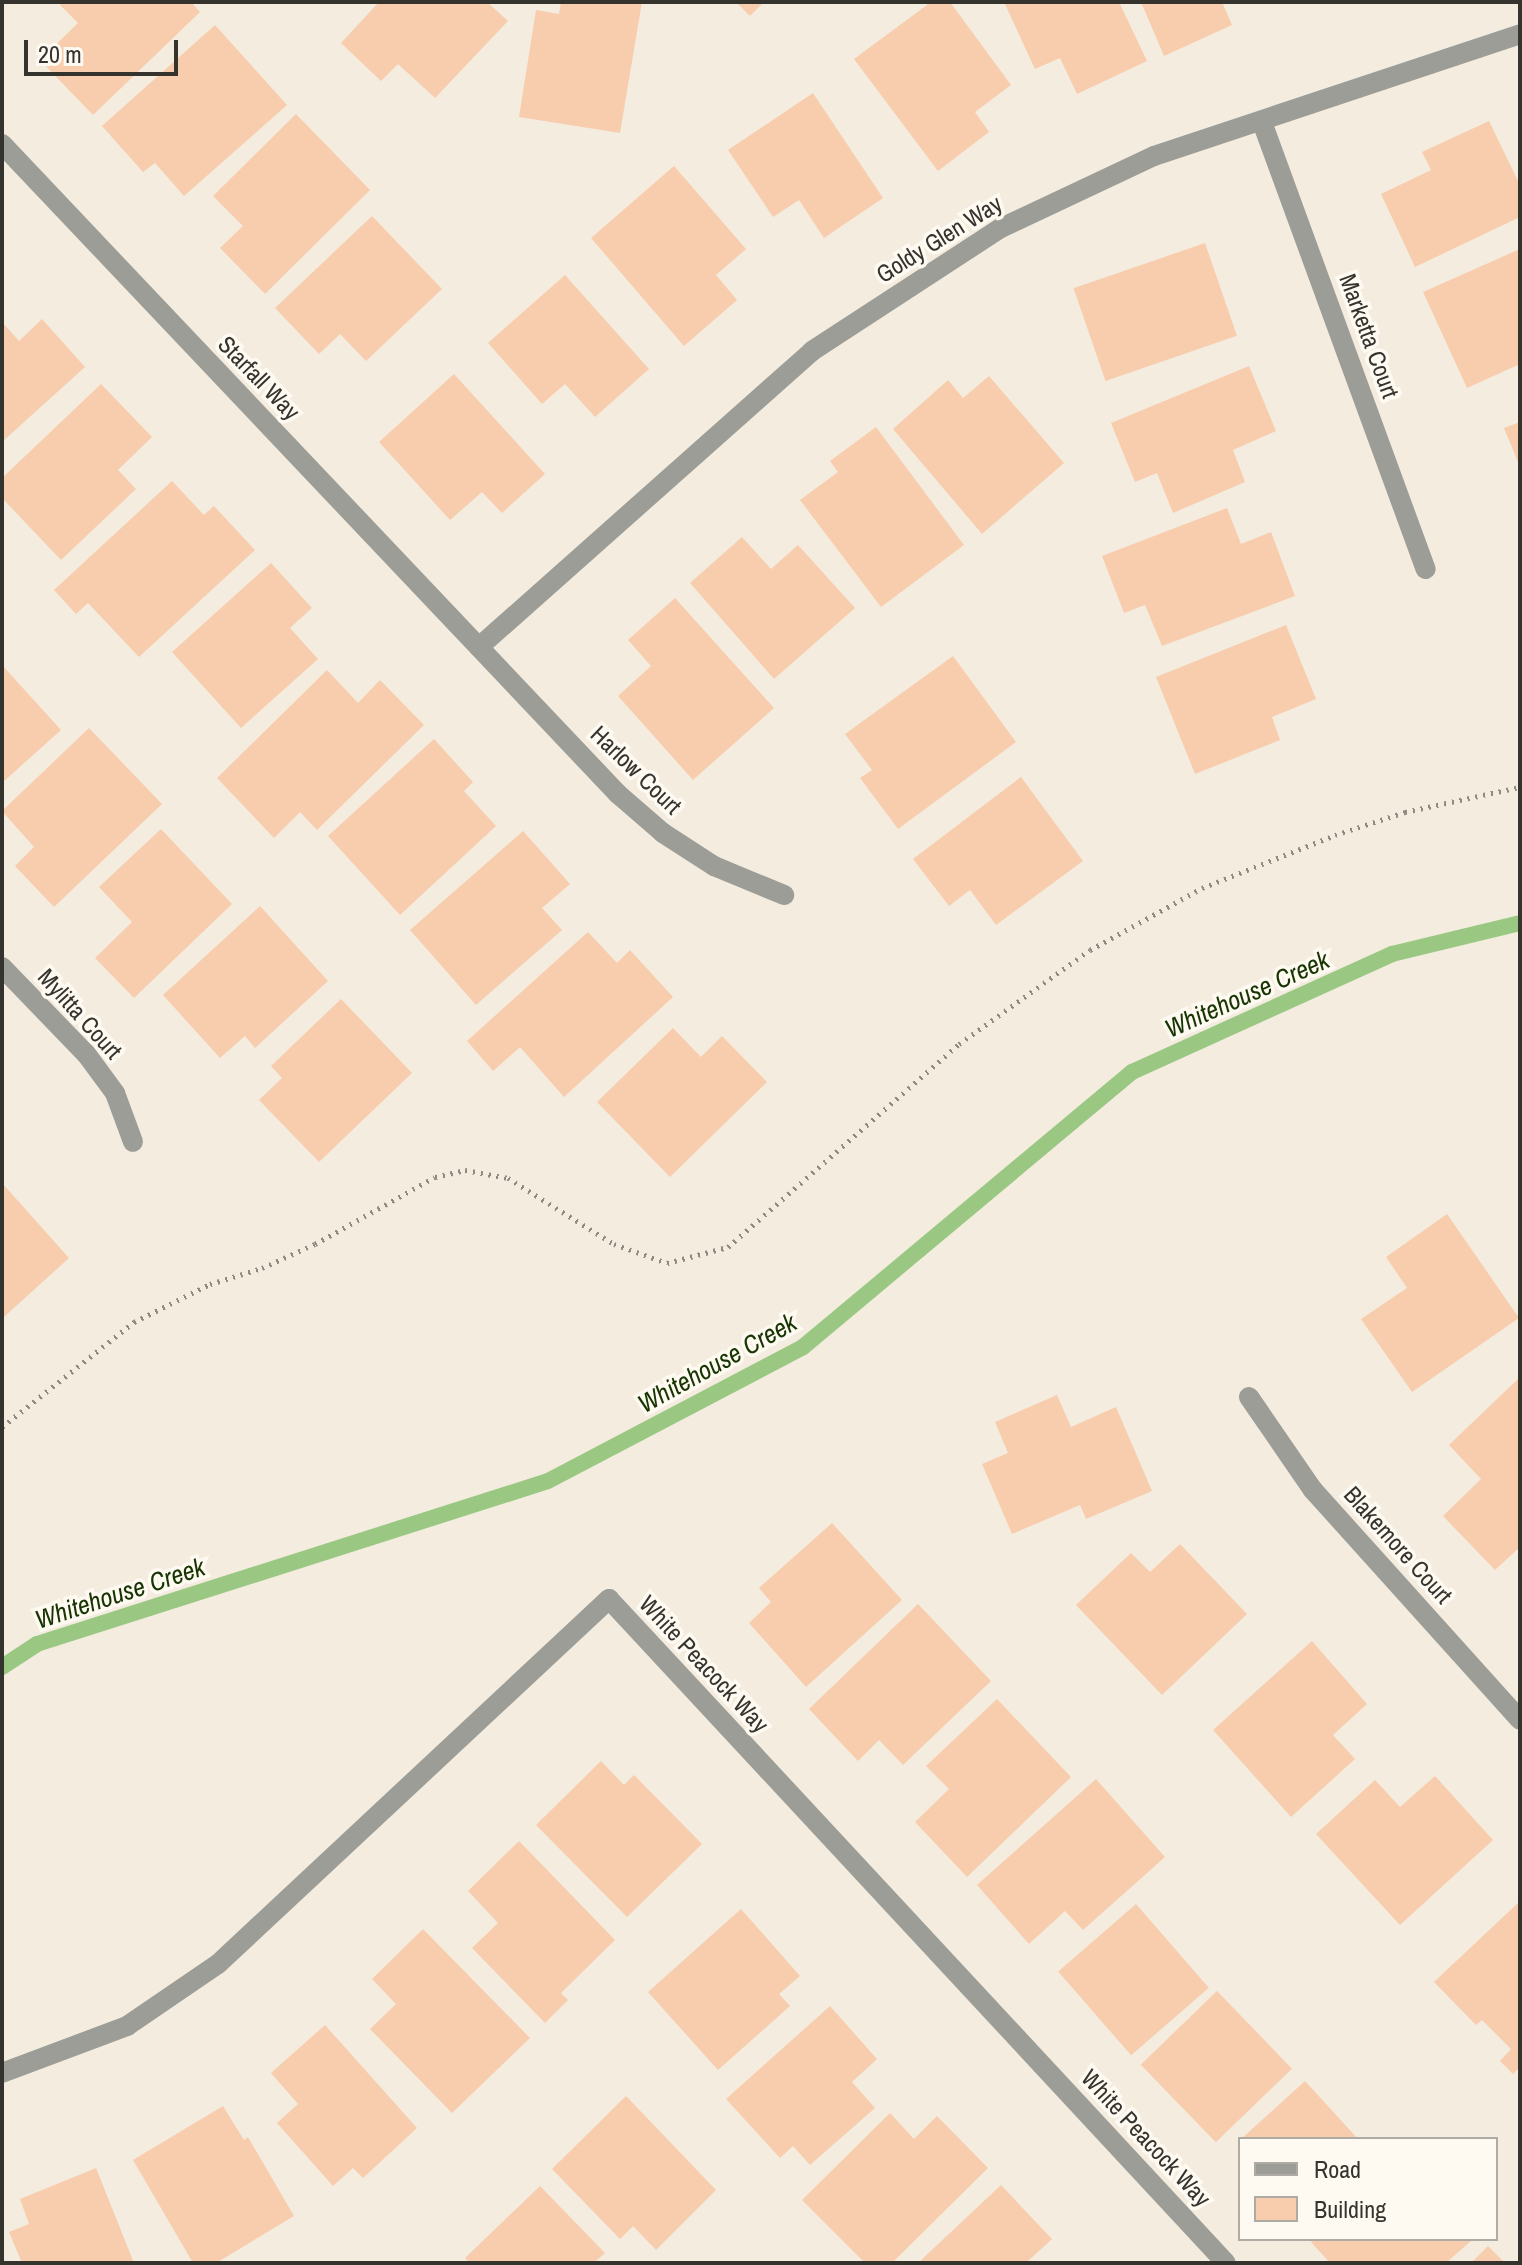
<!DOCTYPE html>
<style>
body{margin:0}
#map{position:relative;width:1522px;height:2265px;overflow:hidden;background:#f3ecdf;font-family:"Archivo Narrow",sans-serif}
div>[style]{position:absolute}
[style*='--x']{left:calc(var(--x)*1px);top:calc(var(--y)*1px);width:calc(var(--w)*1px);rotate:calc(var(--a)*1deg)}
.stream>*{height:16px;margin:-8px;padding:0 8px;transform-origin:8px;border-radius:8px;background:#9ac883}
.building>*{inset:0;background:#f8cdae;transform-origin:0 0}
.path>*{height:5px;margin-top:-2.5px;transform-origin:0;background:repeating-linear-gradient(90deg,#8e8a81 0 2px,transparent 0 8px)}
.minor>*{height:20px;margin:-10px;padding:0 10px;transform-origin:10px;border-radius:10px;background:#9c9d97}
span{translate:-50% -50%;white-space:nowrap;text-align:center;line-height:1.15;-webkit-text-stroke:7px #fefaf2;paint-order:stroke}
.street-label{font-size:24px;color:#35332e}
.water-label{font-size:26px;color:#173503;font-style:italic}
.frame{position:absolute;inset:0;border:4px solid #35332e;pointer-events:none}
.legend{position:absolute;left:1238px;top:2137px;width:260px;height:104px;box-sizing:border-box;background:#fefaf2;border:2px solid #aeaaa4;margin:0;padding:10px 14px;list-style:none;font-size:24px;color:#35332e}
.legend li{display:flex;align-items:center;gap:16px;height:40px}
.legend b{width:40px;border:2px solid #aeaaa4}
.scale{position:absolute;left:24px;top:40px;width:154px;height:36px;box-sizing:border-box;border:4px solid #35332e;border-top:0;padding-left:10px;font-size:24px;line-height:28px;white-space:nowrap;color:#35332e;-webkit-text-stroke:6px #fefaf2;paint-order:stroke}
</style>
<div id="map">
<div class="stream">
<div style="--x:2;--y:1667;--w:42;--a:-33.3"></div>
<div style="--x:37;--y:1644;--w:536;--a:-17.69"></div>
<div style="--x:548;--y:1481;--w:288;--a:-27.7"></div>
<div style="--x:803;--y:1347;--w:429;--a:-39.9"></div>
<div style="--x:1132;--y:1072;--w:286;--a:-24.4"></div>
<div style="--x:1392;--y:954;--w:132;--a:-13.6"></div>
</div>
<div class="building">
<div style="clip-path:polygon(63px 2px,191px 2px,200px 12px,93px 115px,40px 60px,78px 23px,60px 5px)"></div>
<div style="clip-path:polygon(379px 2px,487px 2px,508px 21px,435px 98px,398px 64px,381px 81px,341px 43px)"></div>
<div style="clip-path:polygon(561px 2px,642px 2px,620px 133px,519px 117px,536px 10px,559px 14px)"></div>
<div style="clip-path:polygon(736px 2px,764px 2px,750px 16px)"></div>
<div style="clip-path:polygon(931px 2px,950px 2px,1011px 85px,975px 112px,989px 132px,938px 171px,854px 59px)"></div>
<div style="clip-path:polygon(1004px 2px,1119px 2px,1147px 61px,1077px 94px,1060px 58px,1035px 69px)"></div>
<div style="clip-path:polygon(1141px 2px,1222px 2px,1232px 25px,1164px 56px)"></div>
<div style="clip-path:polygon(215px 25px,287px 105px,184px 196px,155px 163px,143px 172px,102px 126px)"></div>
<div style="clip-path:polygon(813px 93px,883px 198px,824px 238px,799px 200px,773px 217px,728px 150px)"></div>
<div style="clip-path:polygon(296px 114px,370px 190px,265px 294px,220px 248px,243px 226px,213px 196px)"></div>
<div style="clip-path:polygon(1489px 121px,1520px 185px,1520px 217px,1415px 267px,1381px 194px,1431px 170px,1422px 152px)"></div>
<div style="clip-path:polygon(674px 166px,746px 249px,716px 275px,737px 300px,684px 346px,591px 238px)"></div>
<div style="clip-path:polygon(372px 216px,442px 289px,366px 361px,340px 334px,319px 354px,275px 308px)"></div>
<div style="left:1205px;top:243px;width:98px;height:139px;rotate:71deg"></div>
<div style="clip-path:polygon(1520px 249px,1520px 364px,1467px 388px,1423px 292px)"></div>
<div style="clip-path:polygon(565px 275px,649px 369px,595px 417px,565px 384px,542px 404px,488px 343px)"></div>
<div style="clip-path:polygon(42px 319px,85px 367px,2px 442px,2px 322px,19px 341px)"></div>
<div style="clip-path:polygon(1249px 366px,1276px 431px,1233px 450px,1245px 482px,1173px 513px,1157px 473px,1135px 482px,1111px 423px)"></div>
<div style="clip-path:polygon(454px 374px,545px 474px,502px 513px,482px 492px,450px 520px,379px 442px)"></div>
<div style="clip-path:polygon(989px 376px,1064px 463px,982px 534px,893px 429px,948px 380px,963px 398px)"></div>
<div style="clip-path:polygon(101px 384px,152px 437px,118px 470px,136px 489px,61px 560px,2px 498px,2px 478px)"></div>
<div style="clip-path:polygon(1520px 422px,1520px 467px,1504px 428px)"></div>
<div style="clip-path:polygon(876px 427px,964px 545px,881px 607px,800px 500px,838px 472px,830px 461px)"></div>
<div style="clip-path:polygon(172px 481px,204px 515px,214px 506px,255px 550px,139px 657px,88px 603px,76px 614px,54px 590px)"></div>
<div style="clip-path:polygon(1227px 508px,1241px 544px,1271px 532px,1295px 596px,1162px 646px,1145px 605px,1124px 613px,1102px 556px)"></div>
<div style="clip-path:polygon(742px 537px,771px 569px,798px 545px,855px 608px,774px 679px,690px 583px)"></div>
<div style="clip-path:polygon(271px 563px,312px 608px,290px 628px,318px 659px,241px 728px,172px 652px)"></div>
<div style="clip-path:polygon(675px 598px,774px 708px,693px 780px,618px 696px,651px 666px,628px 640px)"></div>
<div style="clip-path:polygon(1286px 625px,1316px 699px,1272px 717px,1280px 740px,1195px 774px,1156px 677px)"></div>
<div style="clip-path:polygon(953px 656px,1016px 742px,898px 829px,860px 778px,872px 770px,845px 734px)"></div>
<div style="clip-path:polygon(2px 665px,61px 730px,2px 783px)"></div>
<div style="clip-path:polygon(327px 670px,358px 703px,380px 680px,424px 725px,317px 830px,300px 812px,274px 838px,217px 778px)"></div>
<div style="clip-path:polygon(89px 728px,162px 804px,54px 907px,15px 866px,34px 847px,2px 811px)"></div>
<div style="clip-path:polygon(434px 739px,473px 782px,464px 791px,496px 826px,400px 915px,328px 836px)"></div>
<div style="clip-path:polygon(1021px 777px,1083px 861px,996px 925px,970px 890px,949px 906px,913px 859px)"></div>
<div style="clip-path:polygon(161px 829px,232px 904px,134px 998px,95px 958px,132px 922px,99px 887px)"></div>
<div style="clip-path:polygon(523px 831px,570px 884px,542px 908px,562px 930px,476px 1005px,410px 930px)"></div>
<div style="clip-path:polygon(260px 906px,328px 981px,255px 1048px,245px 1036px,220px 1058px,163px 995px)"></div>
<div style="clip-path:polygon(588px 932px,617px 963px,630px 950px,673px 997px,564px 1097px,520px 1047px,493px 1071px,467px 1041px)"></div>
<div style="clip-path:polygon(341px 999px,412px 1073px,319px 1162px,259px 1100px,282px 1078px,271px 1066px)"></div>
<div style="clip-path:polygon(673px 1028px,701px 1057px,722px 1036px,767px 1082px,670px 1177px,597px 1102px)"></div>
<div style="clip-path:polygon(2px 1183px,69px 1258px,4px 1317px,2px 1315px)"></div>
<div style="clip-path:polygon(1447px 1214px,1519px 1318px,1412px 1392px,1361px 1319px,1407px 1288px,1386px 1257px)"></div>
<div style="clip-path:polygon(1520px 1377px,1520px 1547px,1495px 1570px,1443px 1516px,1481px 1479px,1449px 1445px)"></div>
<div style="clip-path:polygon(1057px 1395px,1071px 1427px,1116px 1407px,1152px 1491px,1086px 1519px,1080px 1505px,1012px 1534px,982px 1464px,1008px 1453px,995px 1422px)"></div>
<div style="clip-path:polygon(832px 1523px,902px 1600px,806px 1687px,749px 1623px,771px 1602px,759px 1588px)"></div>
<div style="clip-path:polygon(1180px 1544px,1247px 1614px,1162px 1695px,1076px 1605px,1131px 1553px,1150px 1572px)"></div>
<div style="clip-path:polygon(918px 1604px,991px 1681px,903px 1765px,879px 1740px,858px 1761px,809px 1709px)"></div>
<div style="clip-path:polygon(1312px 1641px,1367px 1704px,1333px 1735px,1355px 1759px,1291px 1817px,1213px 1730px)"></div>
<div style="clip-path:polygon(997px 1699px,1071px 1777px,967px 1877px,915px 1822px,949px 1789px,926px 1766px)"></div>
<div style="clip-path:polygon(601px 1761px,624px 1785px,634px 1775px,702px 1844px,627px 1917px,536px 1825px)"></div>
<div style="clip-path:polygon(1435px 1776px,1493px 1840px,1400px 1925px,1316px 1834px,1375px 1780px,1400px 1807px)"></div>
<div style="clip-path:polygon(1096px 1779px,1165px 1857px,1083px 1930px,1065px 1911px,1029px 1944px,977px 1885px)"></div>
<div style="clip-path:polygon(519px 1841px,615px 1940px,561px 1993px,568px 2000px,545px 2023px,472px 1948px,498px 1923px,468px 1891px)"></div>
<div style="clip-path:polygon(1520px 1901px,1520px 2067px,1513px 2074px,1500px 2061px,1511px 2049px,1482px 2020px,1476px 2025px,1434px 1982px)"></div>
<div style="left:1136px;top:1904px;width:111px;height:103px;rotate:49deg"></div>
<div style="clip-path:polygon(741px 1909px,800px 1976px,779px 1994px,790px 2006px,718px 2070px,648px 1992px)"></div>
<div style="clip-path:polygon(423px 1929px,530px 2038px,452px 2113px,370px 2029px,396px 2004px,372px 1979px)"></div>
<div style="left:1217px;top:1991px;width:108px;height:106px;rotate:46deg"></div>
<div style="clip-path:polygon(830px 2006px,877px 2059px,852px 2082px,875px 2108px,810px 2165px,793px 2146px,780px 2158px,726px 2099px)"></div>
<div style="clip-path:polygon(325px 2025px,417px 2128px,363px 2178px,353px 2168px,333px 2186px,277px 2123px,298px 2104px,271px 2073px)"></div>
<div style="clip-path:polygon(1305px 2081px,1358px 2139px,1241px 2139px)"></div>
<div style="clip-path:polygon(626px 2096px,716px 2190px,656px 2250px,633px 2226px,620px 2239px,552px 2169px)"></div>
<div style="clip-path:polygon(223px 2106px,244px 2140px,248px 2137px,294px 2216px,216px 2263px,193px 2263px,133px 2160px)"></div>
<div style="clip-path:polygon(890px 2113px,914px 2139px,937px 2116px,988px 2168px,892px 2263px,865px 2263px,802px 2200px)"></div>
<div style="clip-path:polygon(96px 2168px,134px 2263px,22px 2263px,9px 2232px,29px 2224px,20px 2199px)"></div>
<div style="clip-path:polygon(1001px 2185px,1052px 2239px,1026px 2263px,918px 2263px)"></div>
<div style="clip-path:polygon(540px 2186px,605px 2253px,594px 2263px,470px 2263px,465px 2258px)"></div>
<div style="clip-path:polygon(1314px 2239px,1473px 2239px,1446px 2263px,1330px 2263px,1311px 2242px)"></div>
<div style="clip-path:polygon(1488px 2246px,1505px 2263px,1471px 2263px)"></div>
</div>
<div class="path">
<div style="--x:2;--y:1427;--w:169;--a:-38.5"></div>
<div style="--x:134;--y:1322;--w:85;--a:-26.6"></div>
<div style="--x:210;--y:1284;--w:54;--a:-17.1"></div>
<div style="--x:262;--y:1268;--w:58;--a:-24.4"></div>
<div style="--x:315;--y:1244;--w:137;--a:-29.2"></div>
<div style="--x:435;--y:1177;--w:31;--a:-13"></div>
<div style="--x:465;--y:1170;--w:44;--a:10.5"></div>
<div style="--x:508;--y:1178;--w:125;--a:31.9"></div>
<div style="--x:614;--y:1244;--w:56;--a:19.7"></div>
<div style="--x:667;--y:1263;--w:63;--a:-14.7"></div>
<div style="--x:728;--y:1247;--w:308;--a:-41.3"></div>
<div style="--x:959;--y:1044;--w:161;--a:-35.7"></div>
<div style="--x:1090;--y:950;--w:128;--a:-29"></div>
<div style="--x:1202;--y:888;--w:143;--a:-21.7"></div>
<div style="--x:1335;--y:835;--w:74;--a:-18.2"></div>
<div style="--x:1405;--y:812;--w:118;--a:-12.3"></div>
</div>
<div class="minor">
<div style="--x:1262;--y:122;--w:476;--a:69.9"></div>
<div style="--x:2;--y:144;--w:896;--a:46.54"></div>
<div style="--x:618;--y:794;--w:60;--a:40.9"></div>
<div style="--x:663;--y:833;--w:61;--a:32.9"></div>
<div style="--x:714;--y:866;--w:76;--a:22.5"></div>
<div style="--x:479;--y:647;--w:446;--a:-41.6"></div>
<div style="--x:812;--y:351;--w:225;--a:-33.1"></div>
<div style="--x:1001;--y:228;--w:169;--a:-25.2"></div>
<div style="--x:1154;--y:156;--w:386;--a:-18.4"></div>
<div style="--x:2;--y:967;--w:122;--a:46"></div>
<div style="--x:87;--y:1055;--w:47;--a:53.6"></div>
<div style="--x:115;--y:1093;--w:52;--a:69.8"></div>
<div style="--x:1249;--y:1397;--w:113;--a:55.5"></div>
<div style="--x:1313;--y:1490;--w:309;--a:48"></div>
<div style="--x:2;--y:2073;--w:134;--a:-20.6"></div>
<div style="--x:127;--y:2026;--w:110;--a:-34.3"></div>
<div style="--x:218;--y:1964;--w:535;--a:-43.03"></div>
<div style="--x:609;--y:1599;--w:906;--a:47.1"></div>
</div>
<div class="street-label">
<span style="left:939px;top:239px;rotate:-32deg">Goldy Glen Way</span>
<span style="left:1369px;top:336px;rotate:70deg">Marketta Court</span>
<span style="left:259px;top:378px;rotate:46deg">Starfall Way</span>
<span style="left:636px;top:770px;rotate:44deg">Harlow Court</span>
<span style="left:80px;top:1014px;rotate:48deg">Mylitta Court</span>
<span style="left:1398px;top:1545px;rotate:48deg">Blakemore Court</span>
<span style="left:704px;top:1664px;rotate:47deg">White Peacock Way</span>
<span style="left:1146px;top:2138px;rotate:47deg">White Peacock Way</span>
</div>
<div class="water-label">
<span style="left:1247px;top:994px;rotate:-24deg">Whitehouse Creek</span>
<span style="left:717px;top:1363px;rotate:-29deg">Whitehouse Creek</span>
<span style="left:120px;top:1593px;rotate:-18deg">Whitehouse Creek</span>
</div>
<div class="frame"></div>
<ul class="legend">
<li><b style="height:10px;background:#9c9d97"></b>Road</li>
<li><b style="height:22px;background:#f8cdae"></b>Building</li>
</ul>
<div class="scale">20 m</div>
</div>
